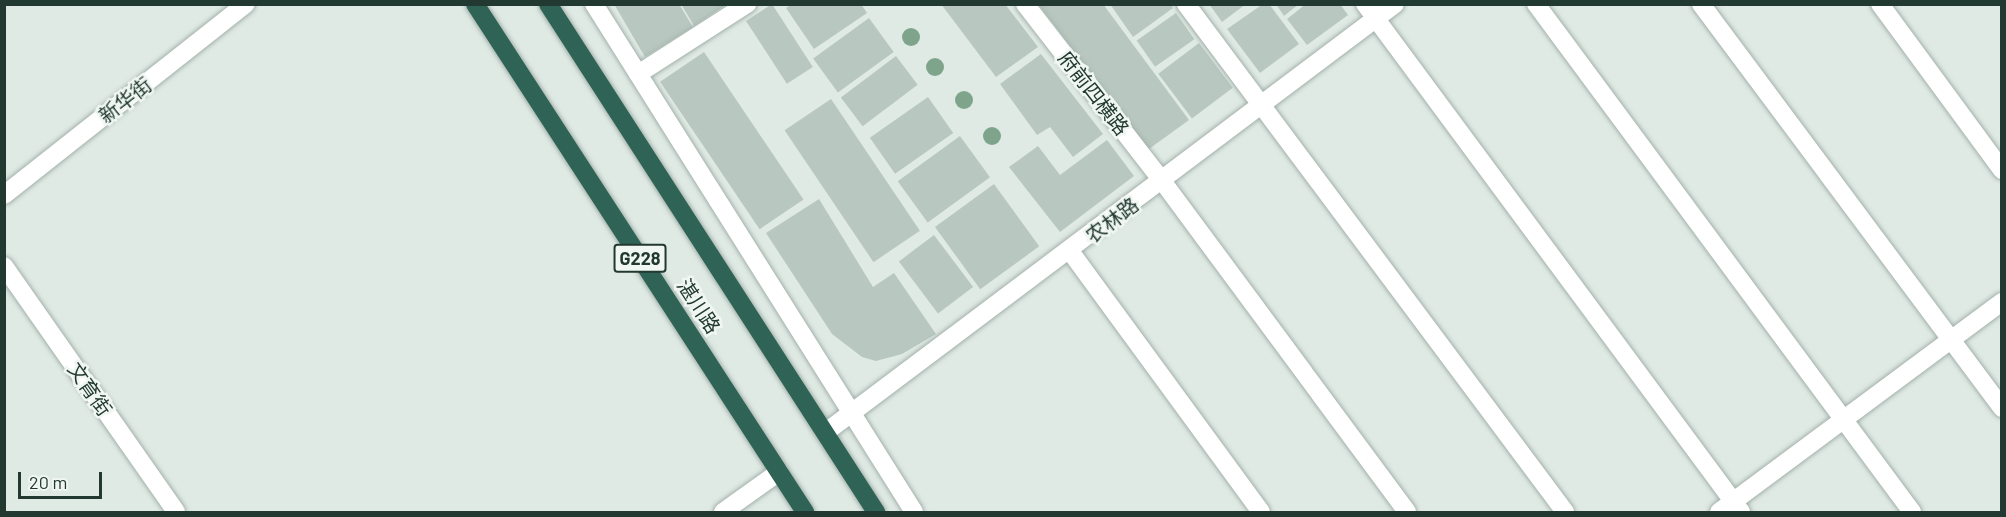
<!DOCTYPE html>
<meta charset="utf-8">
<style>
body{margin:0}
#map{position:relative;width:2006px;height:517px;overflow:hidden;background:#e0eae5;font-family:Barlow,"Noto Sans SC",sans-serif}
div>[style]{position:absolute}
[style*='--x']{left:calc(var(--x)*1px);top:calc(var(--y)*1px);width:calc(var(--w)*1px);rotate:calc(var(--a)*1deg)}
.building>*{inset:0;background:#b8c7c0;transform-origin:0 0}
.roads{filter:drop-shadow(0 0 2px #a3b1ab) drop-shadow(0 0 2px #a3b1ab)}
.street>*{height:18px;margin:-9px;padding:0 9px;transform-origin:9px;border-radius:9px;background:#fff}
.secondary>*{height:18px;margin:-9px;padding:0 9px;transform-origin:9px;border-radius:9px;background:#fff}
.highway>*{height:18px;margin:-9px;padding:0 9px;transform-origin:9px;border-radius:9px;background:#2f6355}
.trees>*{width:18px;height:18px;margin:-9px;border-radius:50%;background:#7ea58c}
span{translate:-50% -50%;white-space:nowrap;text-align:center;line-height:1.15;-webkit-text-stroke:5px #f0f7f3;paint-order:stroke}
.shield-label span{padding:2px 4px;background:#f0f7f3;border:2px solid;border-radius:4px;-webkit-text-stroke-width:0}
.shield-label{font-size:18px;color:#223931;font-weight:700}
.street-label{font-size:20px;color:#223931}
.frame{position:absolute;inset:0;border:6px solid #223931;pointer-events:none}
.scale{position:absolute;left:18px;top:472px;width:84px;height:27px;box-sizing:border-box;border:3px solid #223931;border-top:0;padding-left:8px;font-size:18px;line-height:21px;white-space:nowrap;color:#223931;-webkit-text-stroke:4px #f0f7f3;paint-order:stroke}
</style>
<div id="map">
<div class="building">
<div style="clip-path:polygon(614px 4px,679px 4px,693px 27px,645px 57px)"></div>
<div style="clip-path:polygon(681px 4px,727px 4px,694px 26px)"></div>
<div style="left:772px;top:4px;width:75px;height:31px;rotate:57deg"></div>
<div style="clip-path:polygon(792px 4px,861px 4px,867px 13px,814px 49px,786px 8px)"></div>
<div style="clip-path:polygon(941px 4px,1005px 4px,1038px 47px,996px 77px)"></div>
<div style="clip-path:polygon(1038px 4px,1103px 4px,1189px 120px,1149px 149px)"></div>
<div style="clip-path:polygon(1110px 4px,1170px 4px,1173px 8px,1133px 37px)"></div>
<div style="clip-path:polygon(1209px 4px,1246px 4px,1222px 22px)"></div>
<div style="clip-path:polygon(1263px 4px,1269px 4px,1299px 44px,1260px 73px,1227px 29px)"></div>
<div style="clip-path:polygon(1276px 4px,1299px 4px,1284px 16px)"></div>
<div style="clip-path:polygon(1306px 4px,1340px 4px,1348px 15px,1307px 45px,1287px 19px)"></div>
<div style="left:1176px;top:13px;width:32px;height:48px;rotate:55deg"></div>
<div style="left:869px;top:18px;width:42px;height:69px;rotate:54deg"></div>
<div style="left:1199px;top:43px;width:56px;height:51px;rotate:53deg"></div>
<div style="left:704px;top:52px;width:178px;height:53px;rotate:56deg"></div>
<div style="clip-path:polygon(1041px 54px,1103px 134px,1073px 157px,1050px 127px,1037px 135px,1000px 84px)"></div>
<div style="left:896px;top:56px;width:36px;height:69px;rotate:53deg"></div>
<div style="left:928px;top:97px;width:44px;height:71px;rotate:55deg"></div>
<div style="left:831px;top:99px;width:159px;height:56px;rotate:56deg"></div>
<div style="left:960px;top:136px;width:51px;height:77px;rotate:54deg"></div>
<div style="clip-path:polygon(1107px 140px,1134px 176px,1060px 232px,1009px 167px,1038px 146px,1060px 175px)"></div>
<div style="left:994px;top:184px;width:77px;height:73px;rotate:54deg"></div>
<div style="clip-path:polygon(819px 199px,873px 287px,894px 273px,936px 334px,902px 354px,876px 361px,862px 357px,832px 334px,766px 233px)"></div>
<div style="left:934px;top:235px;width:65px;height:44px;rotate:53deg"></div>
</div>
<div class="roads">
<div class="street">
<div style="--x:1025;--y:4;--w:225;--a:52.2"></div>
<div style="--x:1163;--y:182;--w:410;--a:53.5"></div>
<div style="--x:1186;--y:4;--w:634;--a:53.27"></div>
<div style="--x:1365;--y:4;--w:632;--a:53.49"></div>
<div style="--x:1536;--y:4;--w:632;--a:53.49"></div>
<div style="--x:1701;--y:4;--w:504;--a:53.31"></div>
<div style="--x:1880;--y:4;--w:206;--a:53.7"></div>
<div style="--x:638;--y:74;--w:130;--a:-32.7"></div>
<div style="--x:4;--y:195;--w:308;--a:-38.3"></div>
<div style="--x:1070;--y:251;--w:323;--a:53.8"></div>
<div style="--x:4;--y:266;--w:300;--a:55"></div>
<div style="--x:1719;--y:512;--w:352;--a:-36.6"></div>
</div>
<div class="secondary">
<div style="--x:594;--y:4;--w:600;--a:57.79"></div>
<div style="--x:826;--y:432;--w:712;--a:-36.95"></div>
<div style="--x:723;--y:512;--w:69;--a:-35.5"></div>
</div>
<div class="highway">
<div style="--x:475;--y:4;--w:606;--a:56.99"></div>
<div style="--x:548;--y:4;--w:605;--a:57.15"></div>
</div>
</div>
<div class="trees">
<div style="left:911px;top:37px"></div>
<div style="left:935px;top:67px"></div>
<div style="left:964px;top:100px"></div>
<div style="left:992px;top:136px"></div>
</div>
<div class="shield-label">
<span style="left:640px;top:258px">G228</span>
</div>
<div class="street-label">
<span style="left:1094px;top:93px;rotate:52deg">府前四横路</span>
<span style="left:125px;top:100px;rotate:-38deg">新华街</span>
<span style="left:1112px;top:220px;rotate:-37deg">农林路</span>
<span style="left:699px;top:306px;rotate:57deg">湛川路</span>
<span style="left:90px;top:389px;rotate:55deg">文育街</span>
</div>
<div class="frame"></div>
<div class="scale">20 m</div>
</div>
